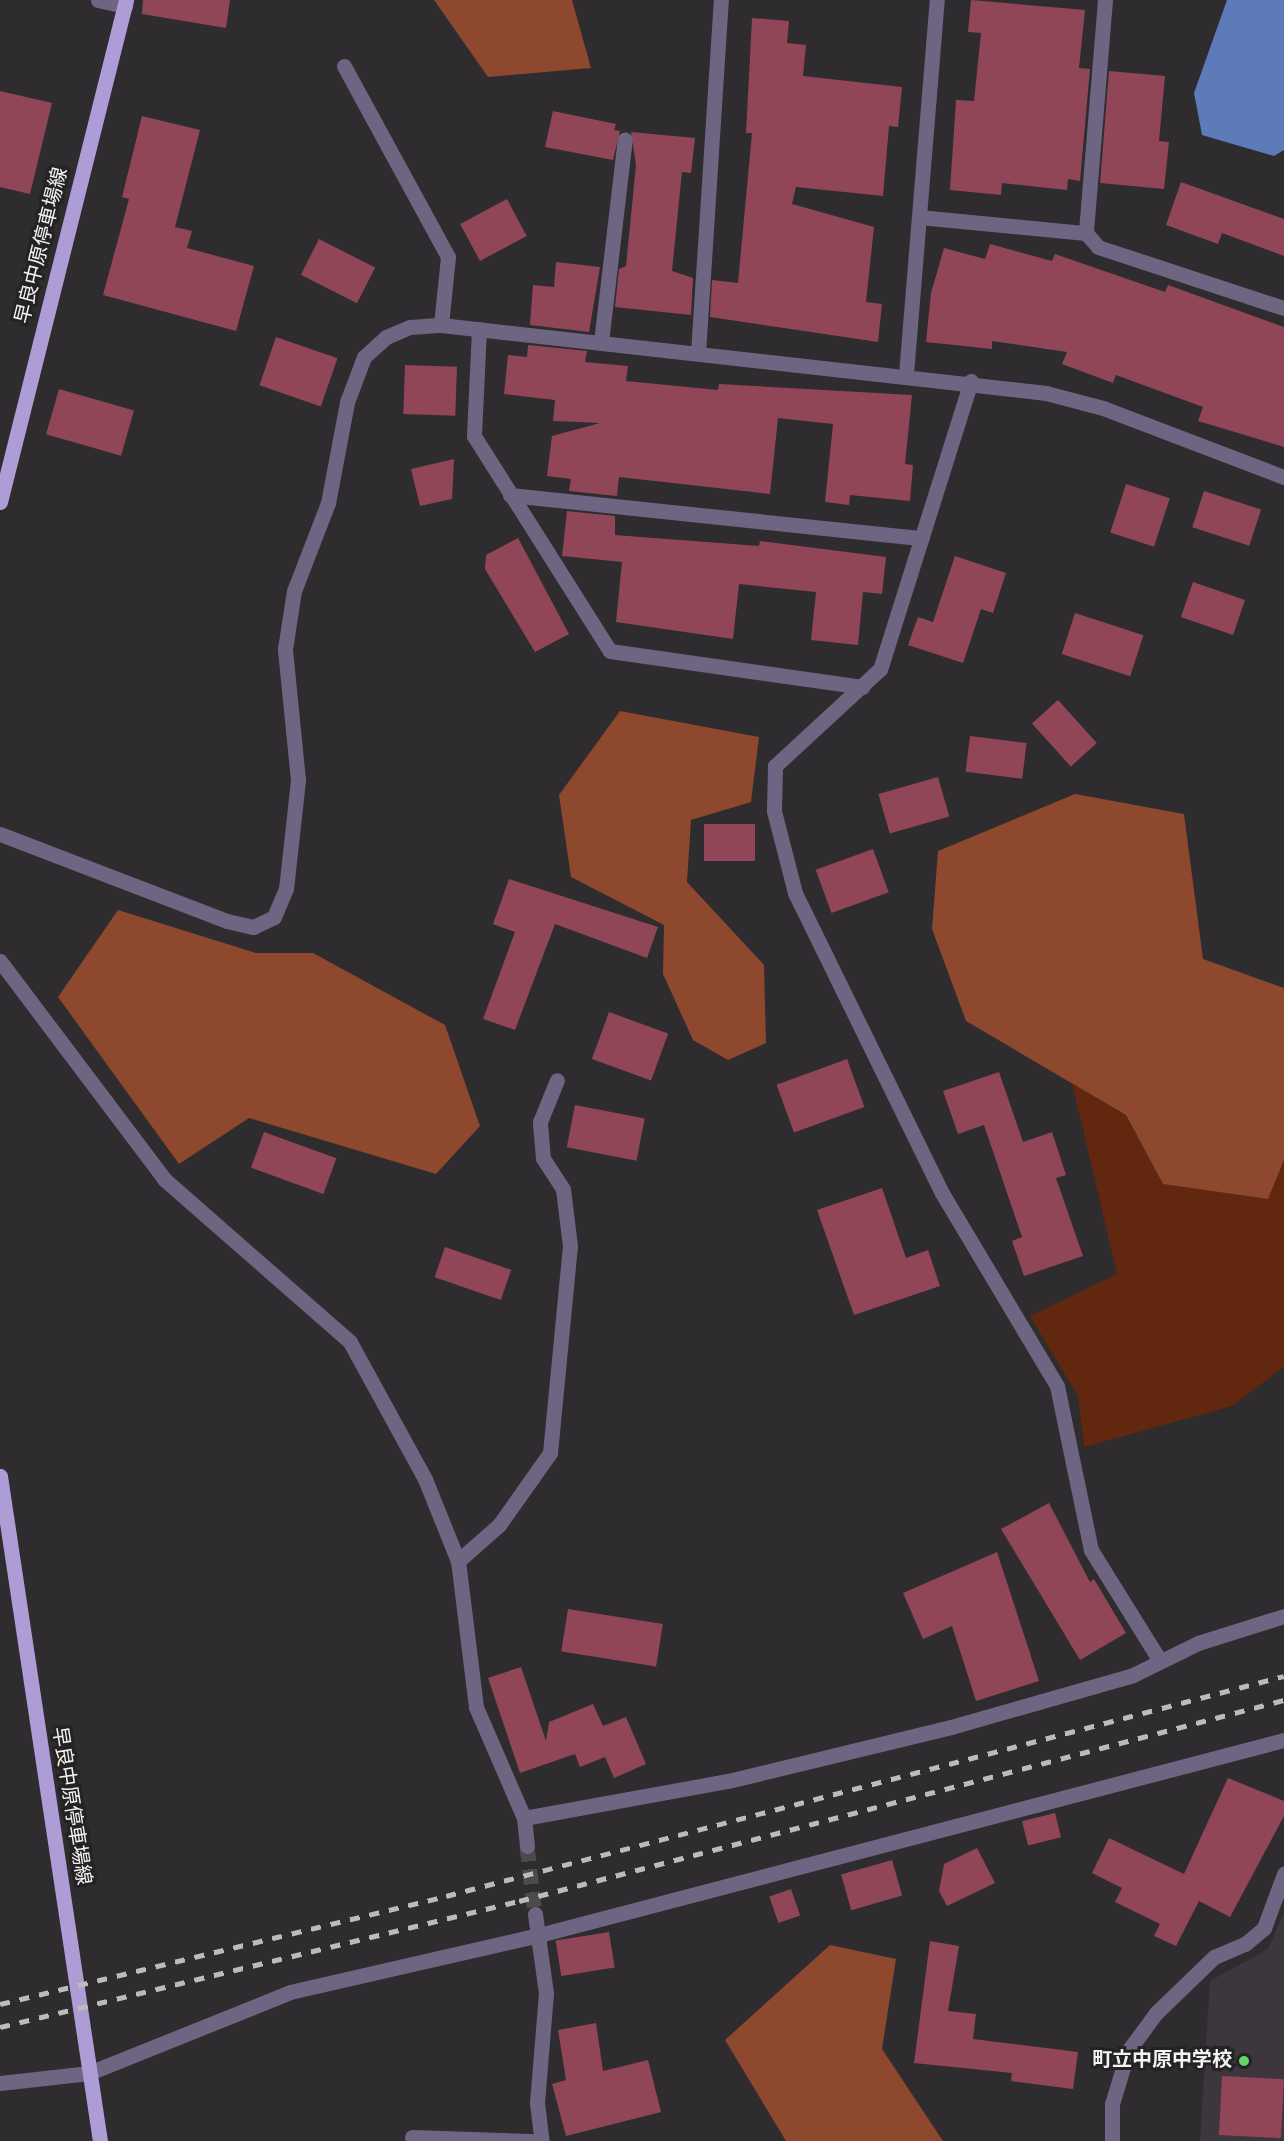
<!DOCTYPE html>
<meta charset="utf-8">
<style>
body{margin:0}
#map{position:relative;width:1284px;height:2141px;overflow:hidden;background:#2e2c2e;font-family:Overpass,"Noto Sans JP",sans-serif}
div>[style]{position:absolute}
[style*='--x']{left:calc(var(--x)*1px);top:calc(var(--y)*1px);width:calc(var(--w)*1px);rotate:calc(var(--a)*1deg)}
.built>*{inset:0;background:#3d363c}
.green>*{inset:0;background:#61270f}
.forest>*{inset:0;background:#8d482d}
.water>*{inset:0;background:#5e7bb9}
.building>*{inset:0;background:#904657;transform-origin:0 0}
.minor-tunnel>*{height:15px;margin-top:-7.5px;transform-origin:0;background:repeating-linear-gradient(90deg,#4c4a4c 0 15px,transparent 0 23px)}
.minor>*{height:15px;margin:-7.5px;padding:0 7.5px;transform-origin:7.5px;border-radius:7.5px;background:#6e6582}
.major>*{height:15px;margin:-7.5px;padding:0 7.5px;transform-origin:7.5px;border-radius:7.5px;background:#ae9cd7}
.rail>*{height:4.5px;margin-top:-2.25px;transform-origin:0;background:repeating-linear-gradient(90deg,#bcbbbc 0 10px,transparent 0 20px)}
.dots>*{width:16px;height:16px;translate:-50% -50%;box-sizing:border-box;border:3px solid #252224;border-radius:50%}
span{translate:-50% -50%;white-space:nowrap;text-align:center;line-height:1.15;-webkit-text-stroke:6px #252224;paint-order:stroke}
.street-label{font-size:20px;color:#f4f3f4}
.poi-label{font-size:20px;color:#f4f3f4;font-weight:700}
.right{translate:-100% -50%;text-align:right}
</style>
<div id="map">
<div class="built">
<div style="clip-path:polygon(1284px 1912px,1284px 2141px,1200px 2141px,1210px 1981px,1268px 1949px)"></div>
</div>
<div class="green">
<div style="clip-path:polygon(1072px 1083px,1126px 1115px,1163px 1184px,1268px 1199px,1284px 1160px,1284px 1367px,1232px 1406px,1084px 1447px,1078px 1396px,1030px 1316px,1117px 1274px)"></div>
</div>
<div class="forest">
<div style="clip-path:polygon(434px 0,572px 0,591px 68px,488px 77px)"></div>
<div style="clip-path:polygon(620px 711px,759px 737px,751px 802px,691px 820px,687px 882px,764px 965px,766px 1043px,728px 1060px,693px 1040px,663px 974px,664px 925px,571px 877px,559px 795px)"></div>
<div style="clip-path:polygon(1075px 794px,1184px 814px,1203px 959px,1284px 988px,1284px 1160px,1268px 1199px,1163px 1184px,1126px 1115px,966px 1021px,932px 929px,938px 851px)"></div>
<div style="clip-path:polygon(118px 910px,256px 953px,313px 953px,445px 1025px,480px 1126px,436px 1174px,249px 1118px,179px 1164px,58px 997px)"></div>
<div style="clip-path:polygon(830px 1945px,896px 1959px,882px 2049px,943px 2141px,786px 2141px,725px 2040px)"></div>
</div>
<div class="water">
<div style="clip-path:polygon(1227px 0,1284px 0,1284px 150px,1274px 156px,1202px 135px,1194px 93px)"></div>
</div>
<div class="building">
<div style="clip-path:polygon(143px 0,230px 0,226px 28px,142px 14px)"></div>
<div style="clip-path:polygon(971px 0,1085px 10px,1079px 68px,1090px 69px,1080px 181px,1068px 179px,1067px 190px,1002px 183px,1001px 195px,950px 190px,956px 100px,974px 101px,981px 33px,968px 32px)"></div>
<div style="clip-path:polygon(752px 18px,789px 21px,787px 43px,806px 45px,803px 76px,902px 87px,898px 127px,889px 126px,883px 196px,796px 187px,792px 204px,874px 227px,866px 302px,882px 304px,878px 342px,710px 317px,712px 280px,738px 283px,752px 133px,746px 133px)"></div>
<div style="clip-path:polygon(1109px 71px,1165px 76px,1159px 141px,1169px 142px,1164px 189px,1100px 183px)"></div>
<div style="clip-path:polygon(0 91px,52px 103px,30px 194px,0 187px)"></div>
<div style="clip-path:polygon(553px 111px,616px 124px,614px 130px,620px 131px,613px 160px,545px 147px)"></div>
<div style="clip-path:polygon(142px 116px,200px 130px,175px 227px,192px 231px,187px 248px,254px 266px,236px 331px,103px 295px,129px 199px,122px 197px)"></div>
<div style="clip-path:polygon(631px 132px,695px 138px,691px 173px,682px 172px,672px 271px,693px 278px,691px 315px,615px 307px,619px 269px,626px 266px,636px 165px)"></div>
<div style="clip-path:polygon(1181px 182px,1284px 219px,1284px 256px,1222px 233px,1218px 244px,1166px 225px)"></div>
<div style="left:507px;top:199px;width:42px;height:53px;rotate:62deg"></div>
<div style="left:319px;top:239px;width:63px;height:40px;rotate:27deg"></div>
<div style="clip-path:polygon(990px 244px,1052px 261px,1055px 254px,1165px 292px,1168px 285px,1284px 327px,1284px 447px,1198px 421px,1203px 407px,1116px 375px,1113px 383px,1062px 364px,1067px 352px,992px 341px,992px 349px,926px 342px,931px 293px,944px 248px,985px 259px)"></div>
<div style="clip-path:polygon(556px 262px,600px 267px,589px 332px,530px 325px,533px 285px,554px 287px)"></div>
<div style="left:276px;top:337px;width:65px;height:51px;rotate:19deg"></div>
<div style="clip-path:polygon(528px 345px,587px 351px,585px 362px,628px 366px,626px 381px,718px 390px,719px 384px,912px 395px,905px 464px,913px 465px,910px 501px,850px 495px,849px 505px,825px 502px,833px 424px,778px 418px,770px 494px,619px 477px,617px 496px,569px 491px,571px 479px,547px 476px,552px 436px,600px 423px,553px 421px,555px 400px,504px 394px,508px 355px,527px 357px)"></div>
<div style="left:405px;top:365px;width:52px;height:49px;rotate:2deg"></div>
<div style="left:59px;top:389px;width:78px;height:47px;rotate:16deg"></div>
<div style="clip-path:polygon(454px 459px,452px 499px,420px 506px,411px 469px)"></div>
<div style="left:1126px;top:484px;width:46px;height:51px;rotate:18deg"></div>
<div style="left:1204px;top:491px;width:60px;height:38px;rotate:18deg"></div>
<div style="clip-path:polygon(567px 511px,615px 516px,615px 535px,759px 546px,760px 541px,886px 557px,882px 594px,863px 592px,858px 645px,811px 640px,816px 592px,739px 584px,733px 639px,616px 622px,622px 562px,562px 556px)"></div>
<div style="clip-path:polygon(518px 538px,569px 634px,535px 652px,485px 569px,486px 555px)"></div>
<div style="clip-path:polygon(955px 556px,1006px 573px,993px 613px,981px 609px,963px 663px,908px 645px,918px 617px,933px 622px)"></div>
<div style="left:1193px;top:582px;width:55px;height:37px;rotate:19deg"></div>
<div style="left:1075px;top:613px;width:72px;height:43px;rotate:18deg"></div>
<div style="left:1058px;top:700px;width:58px;height:35px;rotate:48deg"></div>
<div style="left:970px;top:736px;width:57px;height:36px;rotate:7deg"></div>
<div style="left:938px;top:777px;width:41px;height:62px;rotate:74deg"></div>
<div style="left:704px;top:824px;width:51px;height:37px"></div>
<div style="left:873px;top:849px;width:46px;height:61px;rotate:70deg"></div>
<div style="clip-path:polygon(509px 879px,658px 927px,647px 958px,555px 924px,515px 1030px,483px 1019px,515px 932px,493px 924px)"></div>
<div style="left:609px;top:1012px;width:63px;height:50px;rotate:20deg"></div>
<div style="left:847px;top:1059px;width:51px;height:75px;rotate:70deg"></div>
<div style="clip-path:polygon(999px 1072px,1023px 1142px,1052px 1132px,1066px 1175px,1056px 1178px,1083px 1256px,1024px 1276px,1012px 1241px,1022px 1237px,984px 1125px,958px 1134px,943px 1091px)"></div>
<div style="left:575px;top:1105px;width:71px;height:43px;rotate:11deg"></div>
<div style="left:264px;top:1132px;width:77px;height:38px;rotate:20deg"></div>
<div style="clip-path:polygon(882px 1188px,906px 1258px,928px 1250px,940px 1286px,854px 1315px,817px 1210px)"></div>
<div style="left:445px;top:1247px;width:70px;height:32px;rotate:19deg"></div>
<div style="clip-path:polygon(1049px 1503px,1090px 1582px,1094px 1579px,1126px 1633px,1080px 1660px,1001px 1529px)"></div>
<div style="clip-path:polygon(997px 1552px,1039px 1681px,976px 1701px,952px 1626px,923px 1639px,903px 1593px)"></div>
<div style="left:568px;top:1609px;width:96px;height:43px;rotate:9deg"></div>
<div style="clip-path:polygon(521px 1667px,546px 1741px,549px 1722px,593px 1704px,603px 1726px,626px 1717px,646px 1764px,614px 1778px,605px 1757px,580px 1767px,575px 1754px,520px 1773px,488px 1678px)"></div>
<div style="clip-path:polygon(1228px 1778px,1284px 1801px,1284px 1816px,1230px 1917px,1199px 1901px,1176px 1946px,1154px 1936px,1160px 1924px,1115px 1902px,1122px 1888px,1092px 1873px,1109px 1838px,1184px 1874px)"></div>
<div style="left:1055px;top:1813px;width:25px;height:34px;rotate:76deg"></div>
<div style="clip-path:polygon(977px 1848px,995px 1883px,947px 1906px,939px 1891px,944px 1864px)"></div>
<div style="left:892px;top:1860px;width:37px;height:53px;rotate:74deg"></div>
<div style="left:791px;top:1889px;width:28px;height:23px;rotate:71deg"></div>
<div style="left:609px;top:1932px;width:36px;height:54px;rotate:81deg"></div>
<div style="clip-path:polygon(930px 1941px,959px 1946px,948px 2011px,976px 2014px,973px 2039px,1078px 2052px,1073px 2089px,1011px 2081px,1012px 2073px,914px 2063px)"></div>
<div style="clip-path:polygon(596px 2023px,603px 2071px,648px 2060px,661px 2112px,566px 2136px,552px 2084px,566px 2080px,558px 2030px)"></div>
<div style="left:1222px;top:2076px;width:62px;height:59px;rotate:3deg"></div>
</div>
<div class="minor-tunnel">
<div style="--x:527;--y:1846;--w:68;--a:83.3"></div>
</div>
<div class="minor">
<div style="--x:98;--y:0;--w:28;--a:13"></div>
<div style="--x:1105;--y:0;--w:234;--a:94.7"></div>
<div style="--x:1086;--y:233;--w:18;--a:49"></div>
<div style="--x:1098;--y:247;--w:196;--a:18.2"></div>
<div style="--x:344;--y:66;--w:217;--a:61.4"></div>
<div style="--x:448;--y:257;--w:68;--a:95.9"></div>
<div style="--x:919;--y:217;--w:168;--a:5.5"></div>
<div style="--x:479;--y:329;--w:107;--a:92.7"></div>
<div style="--x:474;--y:436;--w:254;--a:57.7"></div>
<div style="--x:610;--y:651;--w:255;--a:8.1"></div>
<div style="--x:601;--y:342;--w:204;--a:-83.3"></div>
<div style="--x:698;--y:353;--w:354;--a:-86.3"></div>
<div style="--x:906;--y:374;--w:375;--a:-85.3"></div>
<div style="--x:971;--y:381;--w:302;--a:107.5"></div>
<div style="--x:880;--y:669;--w:143;--a:137.3"></div>
<div style="--x:775;--y:766;--w:45;--a:91.3"></div>
<div style="--x:774;--y:811;--w:85;--a:75.6"></div>
<div style="--x:795;--y:893;--w:334;--a:63.9"></div>
<div style="--x:942;--y:1193;--w:225;--a:59.2"></div>
<div style="--x:1057;--y:1386;--w:167;--a:78.3"></div>
<div style="--x:1091;--y:1550;--w:131;--a:58.1"></div>
<div style="--x:510;--y:495;--w:414;--a:6"></div>
<div style="--x:0;--y:834;--w:243;--a:21"></div>
<div style="--x:227;--y:921;--w:27;--a:13"></div>
<div style="--x:253;--y:927;--w:23;--a:-25"></div>
<div style="--x:274;--y:917;--w:30;--a:-67"></div>
<div style="--x:286;--y:889;--w:110;--a:-83.7"></div>
<div style="--x:298;--y:780;--w:132;--a:-95.7"></div>
<div style="--x:285;--y:649;--w:59;--a:-81.2"></div>
<div style="--x:294;--y:591;--w:94;--a:-68.9"></div>
<div style="--x:328;--y:503;--w:103;--a:-79.3"></div>
<div style="--x:347;--y:402;--w:48;--a:-69.3"></div>
<div style="--x:364;--y:357;--w:30;--a:-42"></div>
<div style="--x:386;--y:337;--w:26;--a:-23"></div>
<div style="--x:410;--y:327;--w:31;--a:-4"></div>
<div style="--x:441;--y:325;--w:609;--a:6.41"></div>
<div style="--x:1046;--y:393;--w:59;--a:14.7"></div>
<div style="--x:1103;--y:408;--w:194;--a:20.9"></div>
<div style="--x:0;--y:961;--w:273;--a:53"></div>
<div style="--x:164;--y:1179;--w:247;--a:41.2"></div>
<div style="--x:350;--y:1342;--w:156;--a:61.3"></div>
<div style="--x:425;--y:1479;--w:88;--a:68.1"></div>
<div style="--x:524;--y:1818;--w:207;--a:-10.3"></div>
<div style="--x:728;--y:1781;--w:229;--a:-13.6"></div>
<div style="--x:951;--y:1727;--w:189;--a:-15.9"></div>
<div style="--x:1133;--y:1675;--w:72;--a:-26.2"></div>
<div style="--x:1198;--y:1643;--w:90;--a:-17.4"></div>
<div style="--x:527;--y:1846;--w:28;--a:-96"></div>
<div style="--x:524;--y:1818;--w:121;--a:-113.4"></div>
<div style="--x:476;--y:1707;--w:147;--a:-97"></div>
<div style="--x:458;--y:1561;--w:55;--a:-41.3"></div>
<div style="--x:499;--y:1525;--w:88;--a:-54.7"></div>
<div style="--x:550;--y:1453;--w:208;--a:-84.5"></div>
<div style="--x:570;--y:1246;--w:57;--a:-97"></div>
<div style="--x:563;--y:1189;--w:37;--a:-123"></div>
<div style="--x:543;--y:1158;--w:36;--a:-95"></div>
<div style="--x:540;--y:1122;--w:45;--a:-68"></div>
<div style="--x:535;--y:1914;--w:80;--a:82.1"></div>
<div style="--x:546;--y:1993;--w:110;--a:94.7"></div>
<div style="--x:537;--y:2103;--w:38;--a:83"></div>
<div style="--x:0;--y:2083;--w:90;--a:-6.4"></div>
<div style="--x:89;--y:2073;--w:217;--a:-21.9"></div>
<div style="--x:290;--y:1992;--w:255;--a:-12.9"></div>
<div style="--x:539;--y:1935;--w:770;--a:-14.67"></div>
<div style="--x:412;--y:2137;--w:119;--a:1.9"></div>
<div style="--x:1112;--y:2141;--w:37;--a:-90"></div>
<div style="--x:1112;--y:2104;--w:55;--a:-73.2"></div>
<div style="--x:1128;--y:2051;--w:47;--a:-53.6"></div>
<div style="--x:1156;--y:2013;--w:81;--a:-44"></div>
<div style="--x:1214;--y:1957;--w:34;--a:-23"></div>
<div style="--x:1245;--y:1944;--w:25;--a:-40"></div>
<div style="--x:1264;--y:1928;--w:58;--a:-69.7"></div>
</div>
<div class="major">
<div style="--x:0;--y:502;--w:518;--a:-75.91"></div>
<div style="--x:0;--y:1476;--w:672;--a:81.45"></div>
</div>
<div class="rail">
<div style="--x:0;--y:2004;--w:459;--a:-13.6"></div>
<div style="--x:446;--y:1896;--w:866;--a:-14.71"></div>
<div style="--x:0;--y:2027;--w:534;--a:-13.65"></div>
<div style="--x:519;--y:1901;--w:791;--a:-14.72"></div>
</div>
<div class="dots">
<div style="left:1244px;top:2061px;background:#64d468"></div>
</div>
<div class="street-label">
<span style="left:43px;top:246px;rotate:-76deg">早良中原停車場線</span>
<span style="left:70px;top:1806px;rotate:81deg">早良中原停車場線</span>
</div>
<div class="poi-label">
<span class="right" style="left:1232px;top:2061px">町立中原中学校</span>
</div>
</div>
